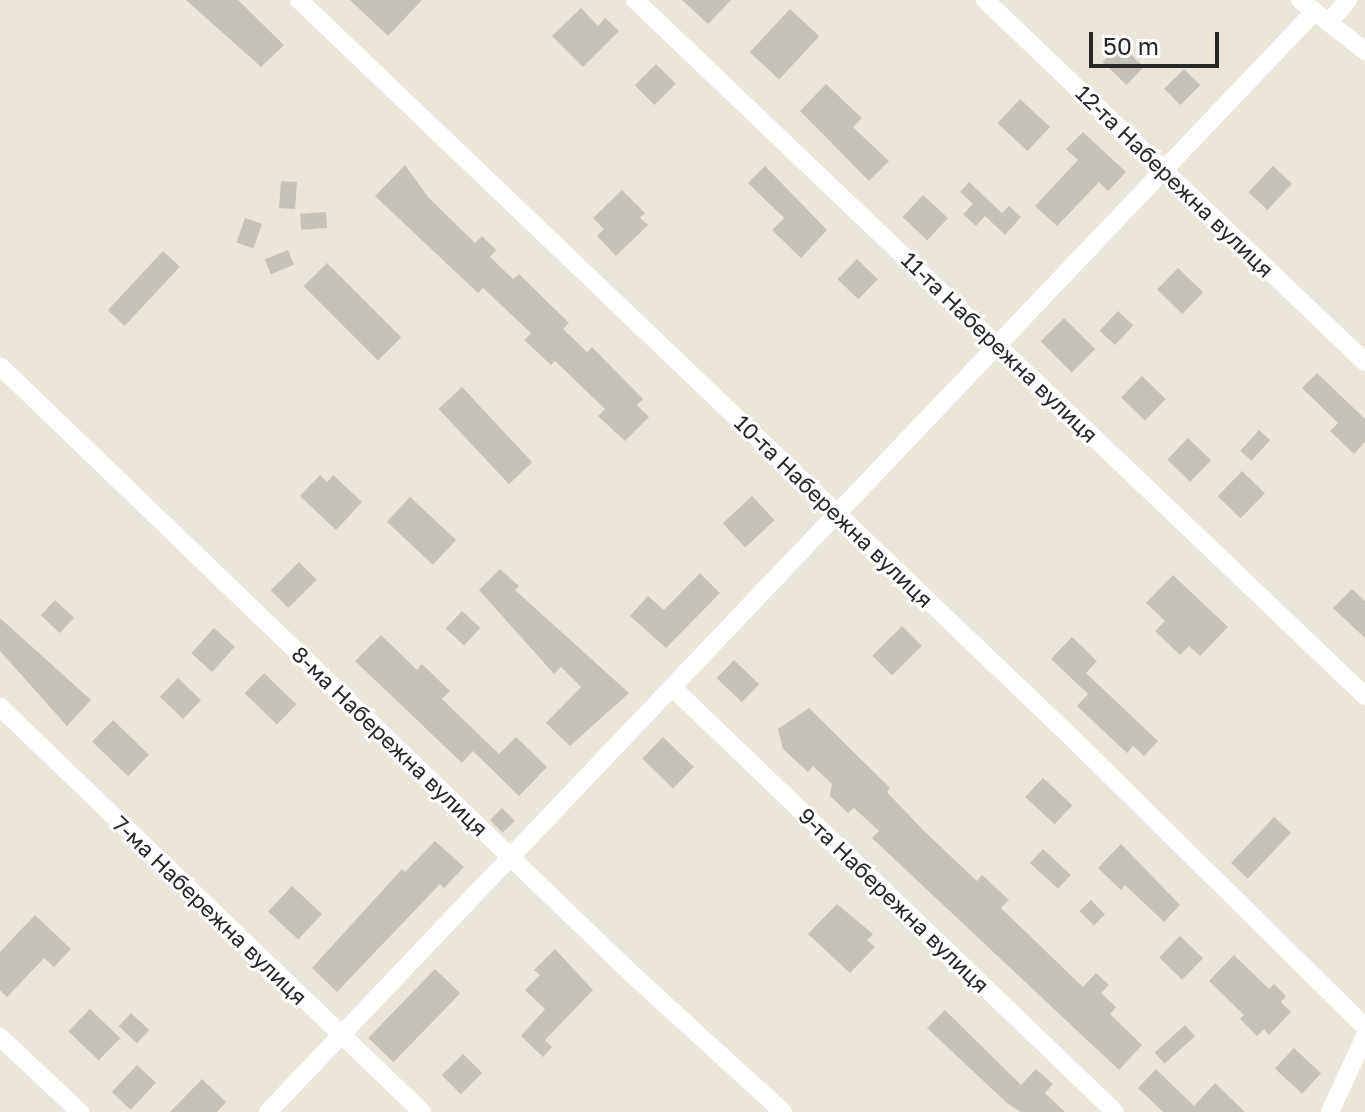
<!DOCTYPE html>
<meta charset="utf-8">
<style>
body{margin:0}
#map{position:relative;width:1365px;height:1112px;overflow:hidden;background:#ece5d9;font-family:"Golos Text",sans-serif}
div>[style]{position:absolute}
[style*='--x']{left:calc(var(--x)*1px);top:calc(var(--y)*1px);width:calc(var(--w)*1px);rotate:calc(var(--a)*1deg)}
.building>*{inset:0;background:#c7c2b9;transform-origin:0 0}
.minor>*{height:18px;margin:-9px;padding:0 9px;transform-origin:9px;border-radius:9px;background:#fff}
span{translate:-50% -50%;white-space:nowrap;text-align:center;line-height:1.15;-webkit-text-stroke:6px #fff;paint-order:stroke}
.street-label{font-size:22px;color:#282828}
.scale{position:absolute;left:1089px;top:32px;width:130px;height:36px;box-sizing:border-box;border:4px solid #282828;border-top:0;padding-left:10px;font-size:24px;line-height:28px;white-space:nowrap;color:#282828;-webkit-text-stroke:6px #fff;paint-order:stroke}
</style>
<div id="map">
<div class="building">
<div style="clip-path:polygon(186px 0,238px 0,284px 45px,261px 67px)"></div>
<div style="clip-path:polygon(350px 0,422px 0,388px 36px)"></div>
<div style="clip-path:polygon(682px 0,731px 0,708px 24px)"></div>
<div style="clip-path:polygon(581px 8px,598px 26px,605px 18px,619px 31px,583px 67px,552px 36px)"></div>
<div style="left:790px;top:9px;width:40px;height:59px;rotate:43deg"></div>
<div style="left:1120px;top:44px;width:33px;height:25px;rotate:44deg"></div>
<div style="left:656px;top:64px;width:28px;height:30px;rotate:45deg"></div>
<div style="left:1184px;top:69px;width:23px;height:28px;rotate:45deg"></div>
<div style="clip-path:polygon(826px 84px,862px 118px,853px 127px,889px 161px,869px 181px,800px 111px)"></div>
<div style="left:1020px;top:99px;width:41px;height:33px;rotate:43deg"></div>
<div style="clip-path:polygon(1083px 132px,1126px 172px,1108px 191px,1099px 182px,1057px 226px,1035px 206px,1078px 160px,1066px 149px)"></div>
<div style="clip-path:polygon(405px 165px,428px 197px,475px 243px,482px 236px,496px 250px,490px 257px,513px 279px,519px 274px,569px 323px,563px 329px,587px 352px,592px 347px,643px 399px,637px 405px,649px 417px,625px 441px,598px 416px,605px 409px,555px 361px,551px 365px,524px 340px,531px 333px,483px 288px,478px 293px,375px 196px)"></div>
<div style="clip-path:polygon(765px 166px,827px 230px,801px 258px,772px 230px,784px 218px,748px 183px)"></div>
<div style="left:1273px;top:166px;width:26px;height:36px;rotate:43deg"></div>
<div style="left:281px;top:181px;width:16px;height:27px;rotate:4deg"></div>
<div style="clip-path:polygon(969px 182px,1002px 213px,1009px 206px,1021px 217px,1005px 235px,985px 216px,976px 226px,963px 214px,973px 204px,960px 192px)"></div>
<div style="clip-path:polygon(622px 190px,645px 213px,640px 218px,648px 225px,616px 256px,597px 236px,604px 229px,593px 218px)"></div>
<div style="left:923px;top:195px;width:34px;height:30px;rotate:43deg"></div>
<div style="left:326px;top:212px;width:16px;height:26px;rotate:86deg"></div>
<div style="left:245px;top:218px;width:18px;height:26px;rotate:19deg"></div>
<div style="left:288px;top:250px;width:16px;height:25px;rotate:68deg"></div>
<div style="left:163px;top:251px;width:23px;height:81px;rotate:43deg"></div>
<div style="left:857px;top:259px;width:29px;height:28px;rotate:44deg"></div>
<div style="left:327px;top:263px;width:105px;height:33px;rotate:45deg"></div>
<div style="left:1178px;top:268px;width:35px;height:30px;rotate:44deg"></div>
<div style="left:1118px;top:311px;width:21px;height:27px;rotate:43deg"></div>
<div style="left:1064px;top:318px;width:44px;height:33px;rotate:45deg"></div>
<div style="clip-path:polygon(1317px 373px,1365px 419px,1365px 442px,1354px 454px,1330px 431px,1338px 423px,1302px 388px)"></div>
<div style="left:1142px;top:376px;width:33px;height:30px;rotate:44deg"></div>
<div style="left:462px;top:387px;width:103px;height:32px;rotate:47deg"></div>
<div style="left:1259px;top:430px;width:15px;height:28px;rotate:42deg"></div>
<div style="left:1188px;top:438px;width:32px;height:30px;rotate:44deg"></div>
<div style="left:1242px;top:471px;width:32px;height:35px;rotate:44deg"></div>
<div style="clip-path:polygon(320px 475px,327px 482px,333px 475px,362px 502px,336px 530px,300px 496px)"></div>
<div style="left:752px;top:496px;width:33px;height:40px;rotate:47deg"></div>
<div style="left:410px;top:497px;width:63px;height:34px;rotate:43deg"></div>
<div style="left:299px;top:562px;width:25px;height:40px;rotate:45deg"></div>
<div style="clip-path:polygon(500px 569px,519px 586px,515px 590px,629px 693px,570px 746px,546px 723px,581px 687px,561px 667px,554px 674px,479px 590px)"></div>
<div style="clip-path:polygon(700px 573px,720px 593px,666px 648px,630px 616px,648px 596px,664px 610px)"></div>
<div style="clip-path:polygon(1173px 575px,1228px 627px,1200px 656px,1189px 646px,1180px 655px,1155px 631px,1165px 621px,1146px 603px)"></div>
<div style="clip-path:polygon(1352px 589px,1365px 601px,1365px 638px,1333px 608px)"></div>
<div style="left:55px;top:600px;width:26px;height:21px;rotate:43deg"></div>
<div style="left:462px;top:611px;width:25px;height:24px;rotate:43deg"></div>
<div style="clip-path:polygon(0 618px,91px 700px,67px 726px,0 651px)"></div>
<div style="left:902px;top:626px;width:28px;height:42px;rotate:45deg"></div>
<div style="left:214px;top:628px;width:28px;height:34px;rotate:42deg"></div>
<div style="clip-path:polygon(381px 635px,417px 670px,422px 664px,450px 691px,442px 699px,499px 754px,516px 737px,547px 767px,519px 796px,473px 751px,462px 763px,355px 661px)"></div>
<div style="clip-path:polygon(1072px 637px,1097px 661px,1086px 673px,1158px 741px,1144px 756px,1133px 746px,1127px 753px,1077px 706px,1088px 694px,1051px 659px)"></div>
<div style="left:734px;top:660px;width:35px;height:25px;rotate:44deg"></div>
<div style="left:264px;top:673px;width:45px;height:28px;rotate:44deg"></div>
<div style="left:178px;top:678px;width:32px;height:26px;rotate:44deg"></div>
<div style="clip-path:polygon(809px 708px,890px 788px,887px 792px,924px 831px,977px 881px,982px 875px,1009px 900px,1001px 908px,1083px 987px,1096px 973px,1109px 985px,1101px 993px,1116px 1007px,1110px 1014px,1142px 1045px,1119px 1070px,872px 838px,879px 831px,854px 808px,848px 813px,830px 796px,832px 784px,813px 766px,808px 772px,783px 749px,778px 729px)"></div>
<div style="left:113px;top:720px;width:50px;height:30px;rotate:44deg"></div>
<div style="left:663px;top:737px;width:43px;height:30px;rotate:44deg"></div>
<div style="left:1043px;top:778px;width:40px;height:26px;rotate:43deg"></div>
<div style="left:502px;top:808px;width:18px;height:17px;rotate:45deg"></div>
<div style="left:1274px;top:817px;width:23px;height:63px;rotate:43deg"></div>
<div style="clip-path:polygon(435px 841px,464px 867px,444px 888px,440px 884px,337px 992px,312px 968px,402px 869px,405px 872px)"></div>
<div style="clip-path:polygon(1121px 844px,1180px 905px,1164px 922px,1125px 885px,1121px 890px,1098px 868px)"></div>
<div style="left:1043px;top:849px;width:38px;height:19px;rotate:43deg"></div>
<div style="left:292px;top:886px;width:41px;height:35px;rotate:43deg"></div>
<div style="left:1091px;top:900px;width:20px;height:16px;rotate:45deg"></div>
<div style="clip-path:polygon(837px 904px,873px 934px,867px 940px,875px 947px,850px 973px,808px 934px)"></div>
<div style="clip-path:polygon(35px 915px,71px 949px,54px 967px,44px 958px,7px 997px,0 990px,0 952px)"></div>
<div style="left:1180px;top:936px;width:32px;height:30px;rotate:44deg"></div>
<div style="clip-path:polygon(555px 949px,593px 990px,545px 1040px,552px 1047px,543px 1057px,521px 1036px,545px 1009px,525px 990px,540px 975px,534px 970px)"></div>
<div style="clip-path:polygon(1234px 955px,1269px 989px,1274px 984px,1286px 996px,1281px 1002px,1291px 1012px,1269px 1035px,1264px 1029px,1257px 1036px,1240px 1019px,1244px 1015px,1209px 981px)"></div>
<div style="left:435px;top:969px;width:35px;height:96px;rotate:44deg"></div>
<div style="left:90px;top:1009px;width:42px;height:31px;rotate:44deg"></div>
<div style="clip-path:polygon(945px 1010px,1021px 1085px,1036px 1069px,1053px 1084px,1045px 1093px,1065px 1112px,1021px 1112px,1008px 1104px,927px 1028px)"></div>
<div style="left:131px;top:1013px;width:25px;height:18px;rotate:43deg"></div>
<div style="left:1185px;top:1025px;width:15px;height:41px;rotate:48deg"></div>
<div style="left:1294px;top:1048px;width:37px;height:28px;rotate:43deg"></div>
<div style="left:463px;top:1054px;width:27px;height:30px;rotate:45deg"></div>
<div style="left:137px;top:1065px;width:26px;height:37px;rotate:43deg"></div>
<div style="clip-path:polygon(1156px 1069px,1194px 1106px,1215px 1083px,1245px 1112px,1163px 1112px,1138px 1088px)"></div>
<div style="clip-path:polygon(202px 1079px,226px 1102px,217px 1112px,170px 1112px)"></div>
</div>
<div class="minor">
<div style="--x:299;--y:0;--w:1064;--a:43.67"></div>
<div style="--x:1069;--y:735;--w:416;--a:44.6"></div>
<div style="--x:635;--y:0;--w:1009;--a:43.63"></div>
<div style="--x:985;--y:0;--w:525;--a:43.61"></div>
<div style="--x:1300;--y:0;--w:83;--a:38.1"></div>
<div style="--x:1329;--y:22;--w:29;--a:-49"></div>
<div style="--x:0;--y:366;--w:878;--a:43.89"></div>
<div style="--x:633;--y:975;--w:203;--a:42.4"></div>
<div style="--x:673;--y:688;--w:612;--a:43.81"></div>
<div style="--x:0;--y:707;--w:585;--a:43.82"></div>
<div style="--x:0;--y:1037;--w:110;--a:43.2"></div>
<div style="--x:268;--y:1112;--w:1519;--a:-46.44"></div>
<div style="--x:1330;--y:1112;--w:84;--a:-65.3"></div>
</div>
<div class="street-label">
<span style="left:1175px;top:181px;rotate:44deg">12-та Набережна вулиця</span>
<span style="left:1000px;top:347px;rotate:44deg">11-та Набережна вулиця</span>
<span style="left:834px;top:511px;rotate:44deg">10-та Набережна вулиця</span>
<span style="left:390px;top:741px;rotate:44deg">8-ма Набережна вулиця</span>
<span style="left:894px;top:900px;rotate:44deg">9-та Набережна вулиця</span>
<span style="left:210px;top:910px;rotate:44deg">7-ма Набережна вулиця</span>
</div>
<div class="scale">50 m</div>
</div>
